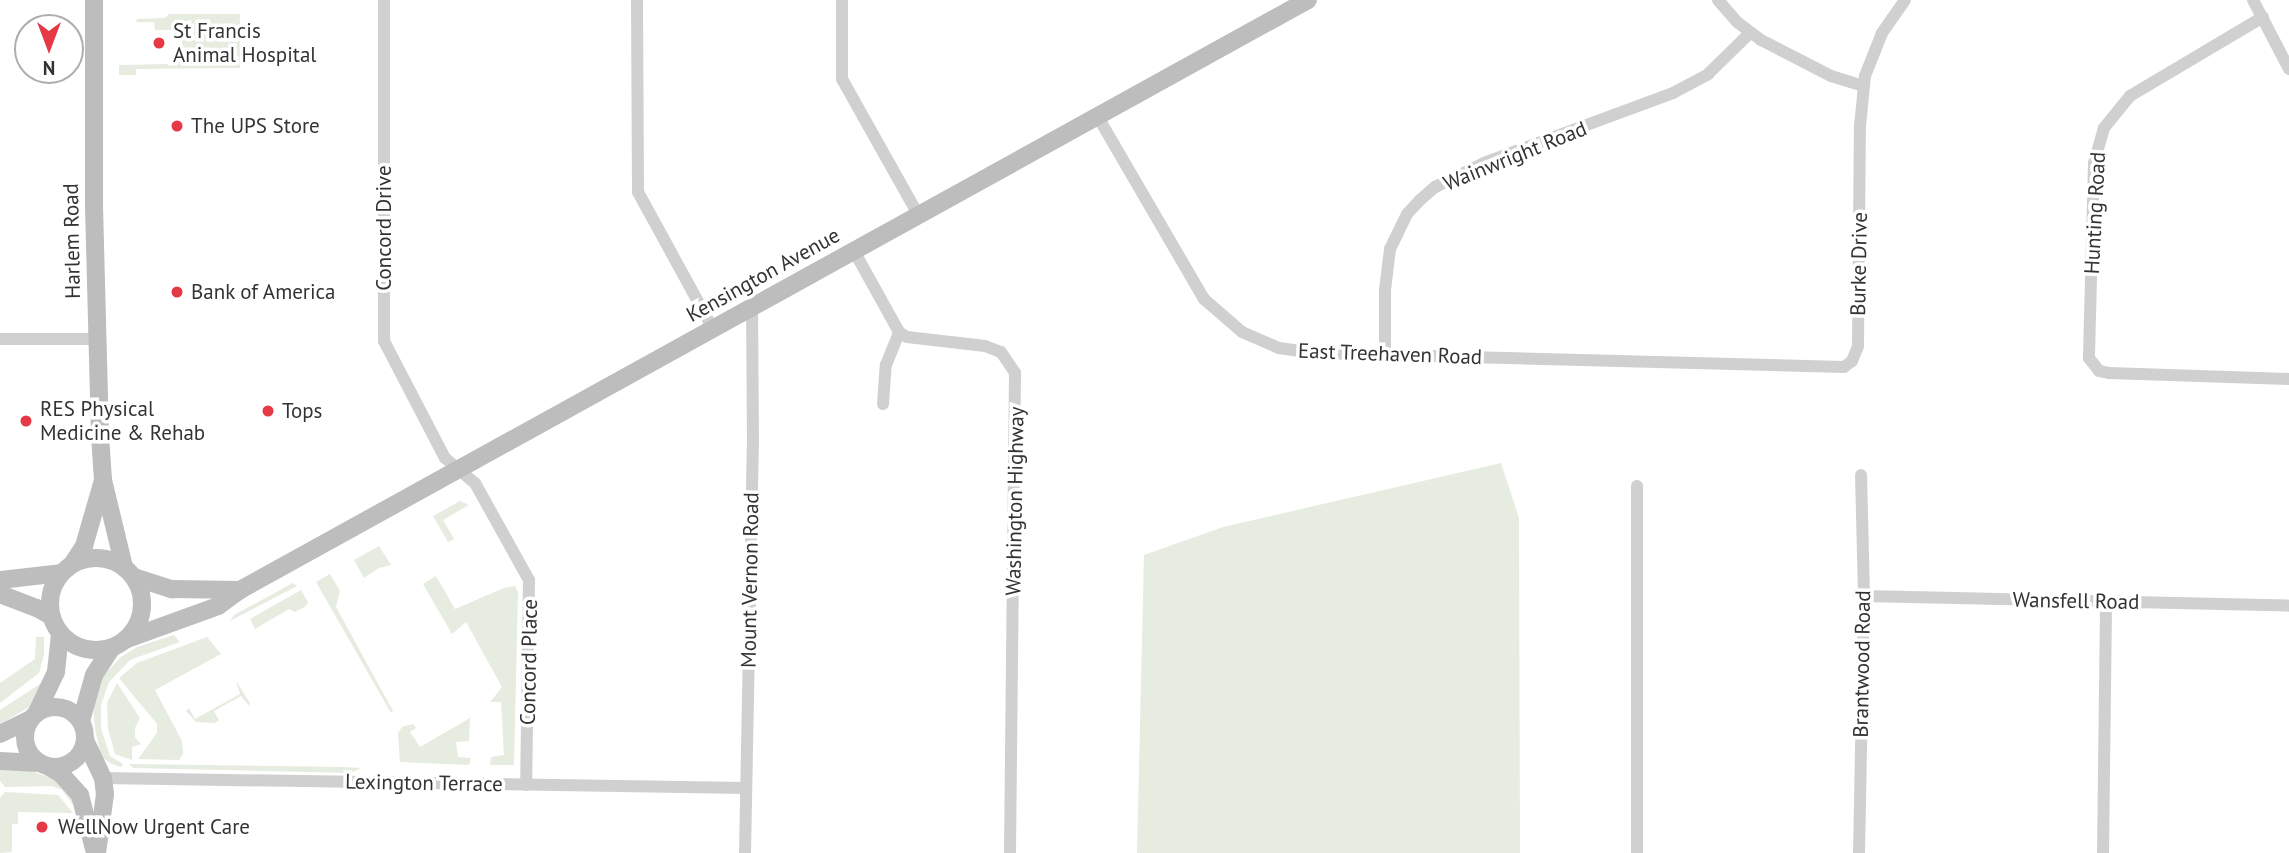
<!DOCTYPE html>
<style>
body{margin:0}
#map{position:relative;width:2289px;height:853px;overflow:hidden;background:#fff;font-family:"PT Sans",sans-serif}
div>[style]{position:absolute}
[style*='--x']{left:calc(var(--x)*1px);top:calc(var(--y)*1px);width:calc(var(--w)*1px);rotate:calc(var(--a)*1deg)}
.green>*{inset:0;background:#e6ecdf}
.street>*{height:12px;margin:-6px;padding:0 6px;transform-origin:6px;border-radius:6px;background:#d0d0d0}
.secondary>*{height:18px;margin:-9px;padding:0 9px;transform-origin:9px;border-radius:9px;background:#bdbdbd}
.secondary>.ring{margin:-9px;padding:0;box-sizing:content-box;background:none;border:18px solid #bdbdbd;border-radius:50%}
.dots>*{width:19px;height:19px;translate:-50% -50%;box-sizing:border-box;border:4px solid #fff;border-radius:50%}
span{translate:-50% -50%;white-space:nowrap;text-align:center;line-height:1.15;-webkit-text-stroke:7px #fff;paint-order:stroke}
.poi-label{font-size:21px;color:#333}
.left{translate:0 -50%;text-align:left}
.street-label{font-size:21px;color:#333}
.north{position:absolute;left:14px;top:14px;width:70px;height:70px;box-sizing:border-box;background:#fff;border:2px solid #adadad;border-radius:50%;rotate:180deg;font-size:19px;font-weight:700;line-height:28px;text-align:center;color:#333}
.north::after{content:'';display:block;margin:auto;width:24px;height:32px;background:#e63946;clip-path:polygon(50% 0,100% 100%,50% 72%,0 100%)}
</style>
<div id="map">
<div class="green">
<div style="clip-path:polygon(169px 14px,240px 14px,240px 68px,136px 69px,136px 75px,119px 75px,119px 65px,170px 64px,171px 56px,182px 56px,182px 30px,155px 30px,154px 22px,136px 22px,137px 19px,165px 18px)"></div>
<div style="clip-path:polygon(1501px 463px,1519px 518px,1520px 853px,1137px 853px,1144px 555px,1223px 527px)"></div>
<div style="clip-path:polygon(460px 501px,469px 505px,443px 520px,454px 539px,448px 542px,433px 516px)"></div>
<div style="clip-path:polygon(379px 546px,391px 565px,379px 568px,364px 578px,354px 560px)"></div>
<div style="clip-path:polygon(330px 574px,340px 591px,336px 607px,393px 711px,391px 713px,316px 582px)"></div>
<div style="clip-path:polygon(436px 576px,455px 609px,504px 588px,515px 586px,518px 592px,514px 765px,490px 765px,491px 757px,504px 755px,501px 702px,490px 702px,502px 687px,466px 622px,452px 634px,423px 584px)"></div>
<div style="clip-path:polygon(293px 583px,297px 586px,230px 621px,234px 615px)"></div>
<div style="clip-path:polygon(301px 590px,308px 602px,306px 606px,295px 612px,289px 609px,255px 629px,250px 619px)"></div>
<div style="clip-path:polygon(174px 635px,180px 642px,130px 660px,109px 682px,101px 705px,101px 728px,110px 756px,123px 764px,121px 767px,112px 764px,101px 757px,95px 729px,93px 705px,101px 678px,121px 657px,137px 647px)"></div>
<div style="clip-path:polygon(36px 637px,44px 637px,44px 655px,39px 673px,0 703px,0 683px,35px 659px)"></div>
<div style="clip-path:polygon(207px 637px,221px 654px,155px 690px,182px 741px,183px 754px,179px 760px,138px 759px,157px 733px,157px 724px,119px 678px,137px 663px)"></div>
<div style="clip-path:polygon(236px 681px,250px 703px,249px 706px,241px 696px,214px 711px,219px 720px,215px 723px,196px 722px,186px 711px,189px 708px,195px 719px,240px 694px)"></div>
<div style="clip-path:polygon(43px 682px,33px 705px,0 724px,0 710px)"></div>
<div style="clip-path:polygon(117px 683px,140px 718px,135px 728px,135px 737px,141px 744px,132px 747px,132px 760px,115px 754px,108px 729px,107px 703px)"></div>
<div style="clip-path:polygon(470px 718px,469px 741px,456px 742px,458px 757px,471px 758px,469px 765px,400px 762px,398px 733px,402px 727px,413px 724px,416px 728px,410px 732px,420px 747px)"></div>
<div style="clip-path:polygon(129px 764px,345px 767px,361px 768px,351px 773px,133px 768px)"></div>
<div style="clip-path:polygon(0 770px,30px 771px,46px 776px,58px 782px,75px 800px,73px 805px,62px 790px,52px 786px,5px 787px,0 781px)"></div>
<div style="clip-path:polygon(5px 792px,58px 795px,73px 813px,18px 812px,18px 824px,12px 824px,12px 852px,0 853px,0 798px)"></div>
</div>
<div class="street">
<div style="--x:384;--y:0;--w:341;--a:90"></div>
<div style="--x:384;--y:341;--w:132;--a:62.5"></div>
<div style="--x:445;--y:458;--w:39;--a:40"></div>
<div style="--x:475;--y:483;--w:111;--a:60.9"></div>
<div style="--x:529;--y:580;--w:205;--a:90.8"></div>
<div style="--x:637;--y:0;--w:192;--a:89.7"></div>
<div style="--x:638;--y:192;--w:156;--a:61.3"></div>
<div style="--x:842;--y:0;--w:79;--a:90"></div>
<div style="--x:842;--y:79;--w:157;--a:60.7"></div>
<div style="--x:1718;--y:0;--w:29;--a:49"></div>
<div style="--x:1737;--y:22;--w:30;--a:37"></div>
<div style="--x:1761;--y:40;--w:79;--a:27.2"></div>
<div style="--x:1831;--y:76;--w:34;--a:17"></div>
<div style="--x:2253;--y:0;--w:78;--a:62.4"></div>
<div style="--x:2263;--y:17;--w:155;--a:149.3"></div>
<div style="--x:2130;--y:96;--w:41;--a:129.1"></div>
<div style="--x:2104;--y:128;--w:37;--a:106"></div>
<div style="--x:2094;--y:164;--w:194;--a:91.5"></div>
<div style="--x:2089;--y:358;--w:16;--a:52"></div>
<div style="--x:2099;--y:371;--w:10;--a:11"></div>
<div style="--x:2109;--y:373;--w:180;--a:1.9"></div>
<div style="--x:1098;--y:117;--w:211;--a:59.8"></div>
<div style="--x:1204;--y:299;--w:50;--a:41"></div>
<div style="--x:1242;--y:332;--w:40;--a:23.4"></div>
<div style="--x:1279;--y:348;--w:34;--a:8"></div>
<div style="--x:1313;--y:353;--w:531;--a:1.51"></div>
<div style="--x:1844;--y:367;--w:10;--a:-37"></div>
<div style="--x:1852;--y:361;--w:16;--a:-68"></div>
<div style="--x:1858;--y:346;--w:220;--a:-89.5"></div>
<div style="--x:1860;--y:126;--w:50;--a:-84.3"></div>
<div style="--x:1865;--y:76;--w:46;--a:-68.4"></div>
<div style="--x:1882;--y:33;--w:40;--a:-55.1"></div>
<div style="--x:854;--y:251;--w:93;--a:60.9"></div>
<div style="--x:899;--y:332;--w:9;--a:32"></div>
<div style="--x:907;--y:337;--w:79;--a:6.6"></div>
<div style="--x:985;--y:346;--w:17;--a:21"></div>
<div style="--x:1001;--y:352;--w:25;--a:56"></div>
<div style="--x:1015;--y:373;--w:480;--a:90.6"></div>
<div style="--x:0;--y:339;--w:97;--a:0"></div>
<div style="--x:1385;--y:355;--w:65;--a:-90"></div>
<div style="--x:1385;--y:290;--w:41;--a:-83"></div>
<div style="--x:1390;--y:249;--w:39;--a:-64"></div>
<div style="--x:1407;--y:214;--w:19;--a:-47"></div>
<div style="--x:1420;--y:200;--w:20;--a:-41"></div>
<div style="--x:1435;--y:187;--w:55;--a:-26.1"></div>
<div style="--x:1484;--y:163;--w:202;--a:-20.3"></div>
<div style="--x:1673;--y:93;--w:40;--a:-28"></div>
<div style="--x:1708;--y:74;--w:59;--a:-44.3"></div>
<div style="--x:883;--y:404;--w:39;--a:-86"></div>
<div style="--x:886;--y:365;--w:35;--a:-68"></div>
<div style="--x:1637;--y:486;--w:367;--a:90"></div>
<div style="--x:1864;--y:596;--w:425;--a:1.3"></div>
<div style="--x:103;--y:778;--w:642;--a:0.89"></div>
<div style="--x:745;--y:853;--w:409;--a:-88.9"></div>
<div style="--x:753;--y:444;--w:136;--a:-90.4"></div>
<div style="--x:1859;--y:853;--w:257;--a:-88.9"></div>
<div style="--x:1864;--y:596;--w:121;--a:-91.4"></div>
<div style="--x:2103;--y:853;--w:251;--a:-89.3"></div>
</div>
<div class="secondary">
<div style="--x:94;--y:0;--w:206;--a:90"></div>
<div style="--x:94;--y:206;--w:229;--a:88.5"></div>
<div style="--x:100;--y:435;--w:45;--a:86.2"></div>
<div style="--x:103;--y:480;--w:89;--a:76.4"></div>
<div class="ring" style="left:50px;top:558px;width:74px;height:74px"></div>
<div style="--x:73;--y:563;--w:20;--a:-57"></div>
<div style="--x:84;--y:546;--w:69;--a:-73.9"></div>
<div style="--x:134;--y:577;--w:40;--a:18"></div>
<div style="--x:172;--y:589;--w:68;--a:0.8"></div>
<div style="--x:0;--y:580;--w:61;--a:-6.5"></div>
<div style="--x:0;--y:594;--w:40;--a:21"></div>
<div style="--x:37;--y:608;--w:16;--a:30"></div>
<div style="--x:127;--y:639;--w:97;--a:-19.9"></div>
<div style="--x:218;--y:606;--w:27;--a:-36"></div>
<div style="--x:240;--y:590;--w:1220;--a:-28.92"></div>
<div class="ring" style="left:25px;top:707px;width:42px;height:42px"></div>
<div style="--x:37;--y:712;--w:44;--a:-64.6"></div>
<div style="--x:56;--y:672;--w:38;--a:-84"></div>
<div style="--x:81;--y:721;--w:48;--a:-74.2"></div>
<div style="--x:94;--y:675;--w:31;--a:-57"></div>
<div style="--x:0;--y:734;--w:34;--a:-26"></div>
<div style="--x:85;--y:740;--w:42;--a:64.7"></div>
<div style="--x:103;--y:778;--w:16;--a:83"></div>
<div style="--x:105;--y:794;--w:60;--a:97.7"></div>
<div style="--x:0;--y:761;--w:39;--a:3"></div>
<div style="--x:49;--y:767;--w:14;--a:30"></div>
<div style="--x:61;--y:774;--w:28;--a:48"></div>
<div style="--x:80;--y:795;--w:56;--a:75.5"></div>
</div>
<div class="dots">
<div style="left:159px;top:43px;background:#e63946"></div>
<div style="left:177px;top:126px;background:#e63946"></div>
<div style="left:177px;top:292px;background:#e63946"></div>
<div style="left:268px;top:411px;background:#e63946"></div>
<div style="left:26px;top:421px;background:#e63946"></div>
<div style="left:42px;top:827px;background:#e63946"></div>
</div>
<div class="poi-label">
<span class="left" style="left:173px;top:43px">St Francis<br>Animal Hospital</span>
<span class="left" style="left:191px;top:126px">The UPS Store</span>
<span class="left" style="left:191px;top:292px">Bank of America</span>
<span class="left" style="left:40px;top:421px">RES Physical<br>Medicine &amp; Rehab</span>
<span class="left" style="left:282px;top:411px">Tops</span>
<span class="left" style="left:58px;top:827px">WellNow Urgent Care</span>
</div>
<div class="street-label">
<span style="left:1515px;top:156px;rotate:-22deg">Wainwright Road</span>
<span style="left:2095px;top:213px;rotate:-87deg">Hunting Road</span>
<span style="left:384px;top:228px;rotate:-90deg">Concord Drive</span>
<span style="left:72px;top:241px;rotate:-91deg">Harlem Road</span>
<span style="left:1859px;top:264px;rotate:-89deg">Burke Drive</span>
<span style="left:763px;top:275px;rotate:-29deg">Kensington Avenue</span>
<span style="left:1390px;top:354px;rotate:2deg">East Treehaven Road</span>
<span style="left:1015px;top:501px;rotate:-89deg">Washington Highway</span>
<span style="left:750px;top:580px;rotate:-89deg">Mount Vernon Road</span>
<span style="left:2076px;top:601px;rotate:1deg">Wansfell Road</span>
<span style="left:529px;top:662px;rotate:-89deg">Concord Place</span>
<span style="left:1862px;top:664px;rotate:-89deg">Brantwood Road</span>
<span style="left:424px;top:783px;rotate:1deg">Lexington Terrace</span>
</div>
<div class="north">N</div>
</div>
